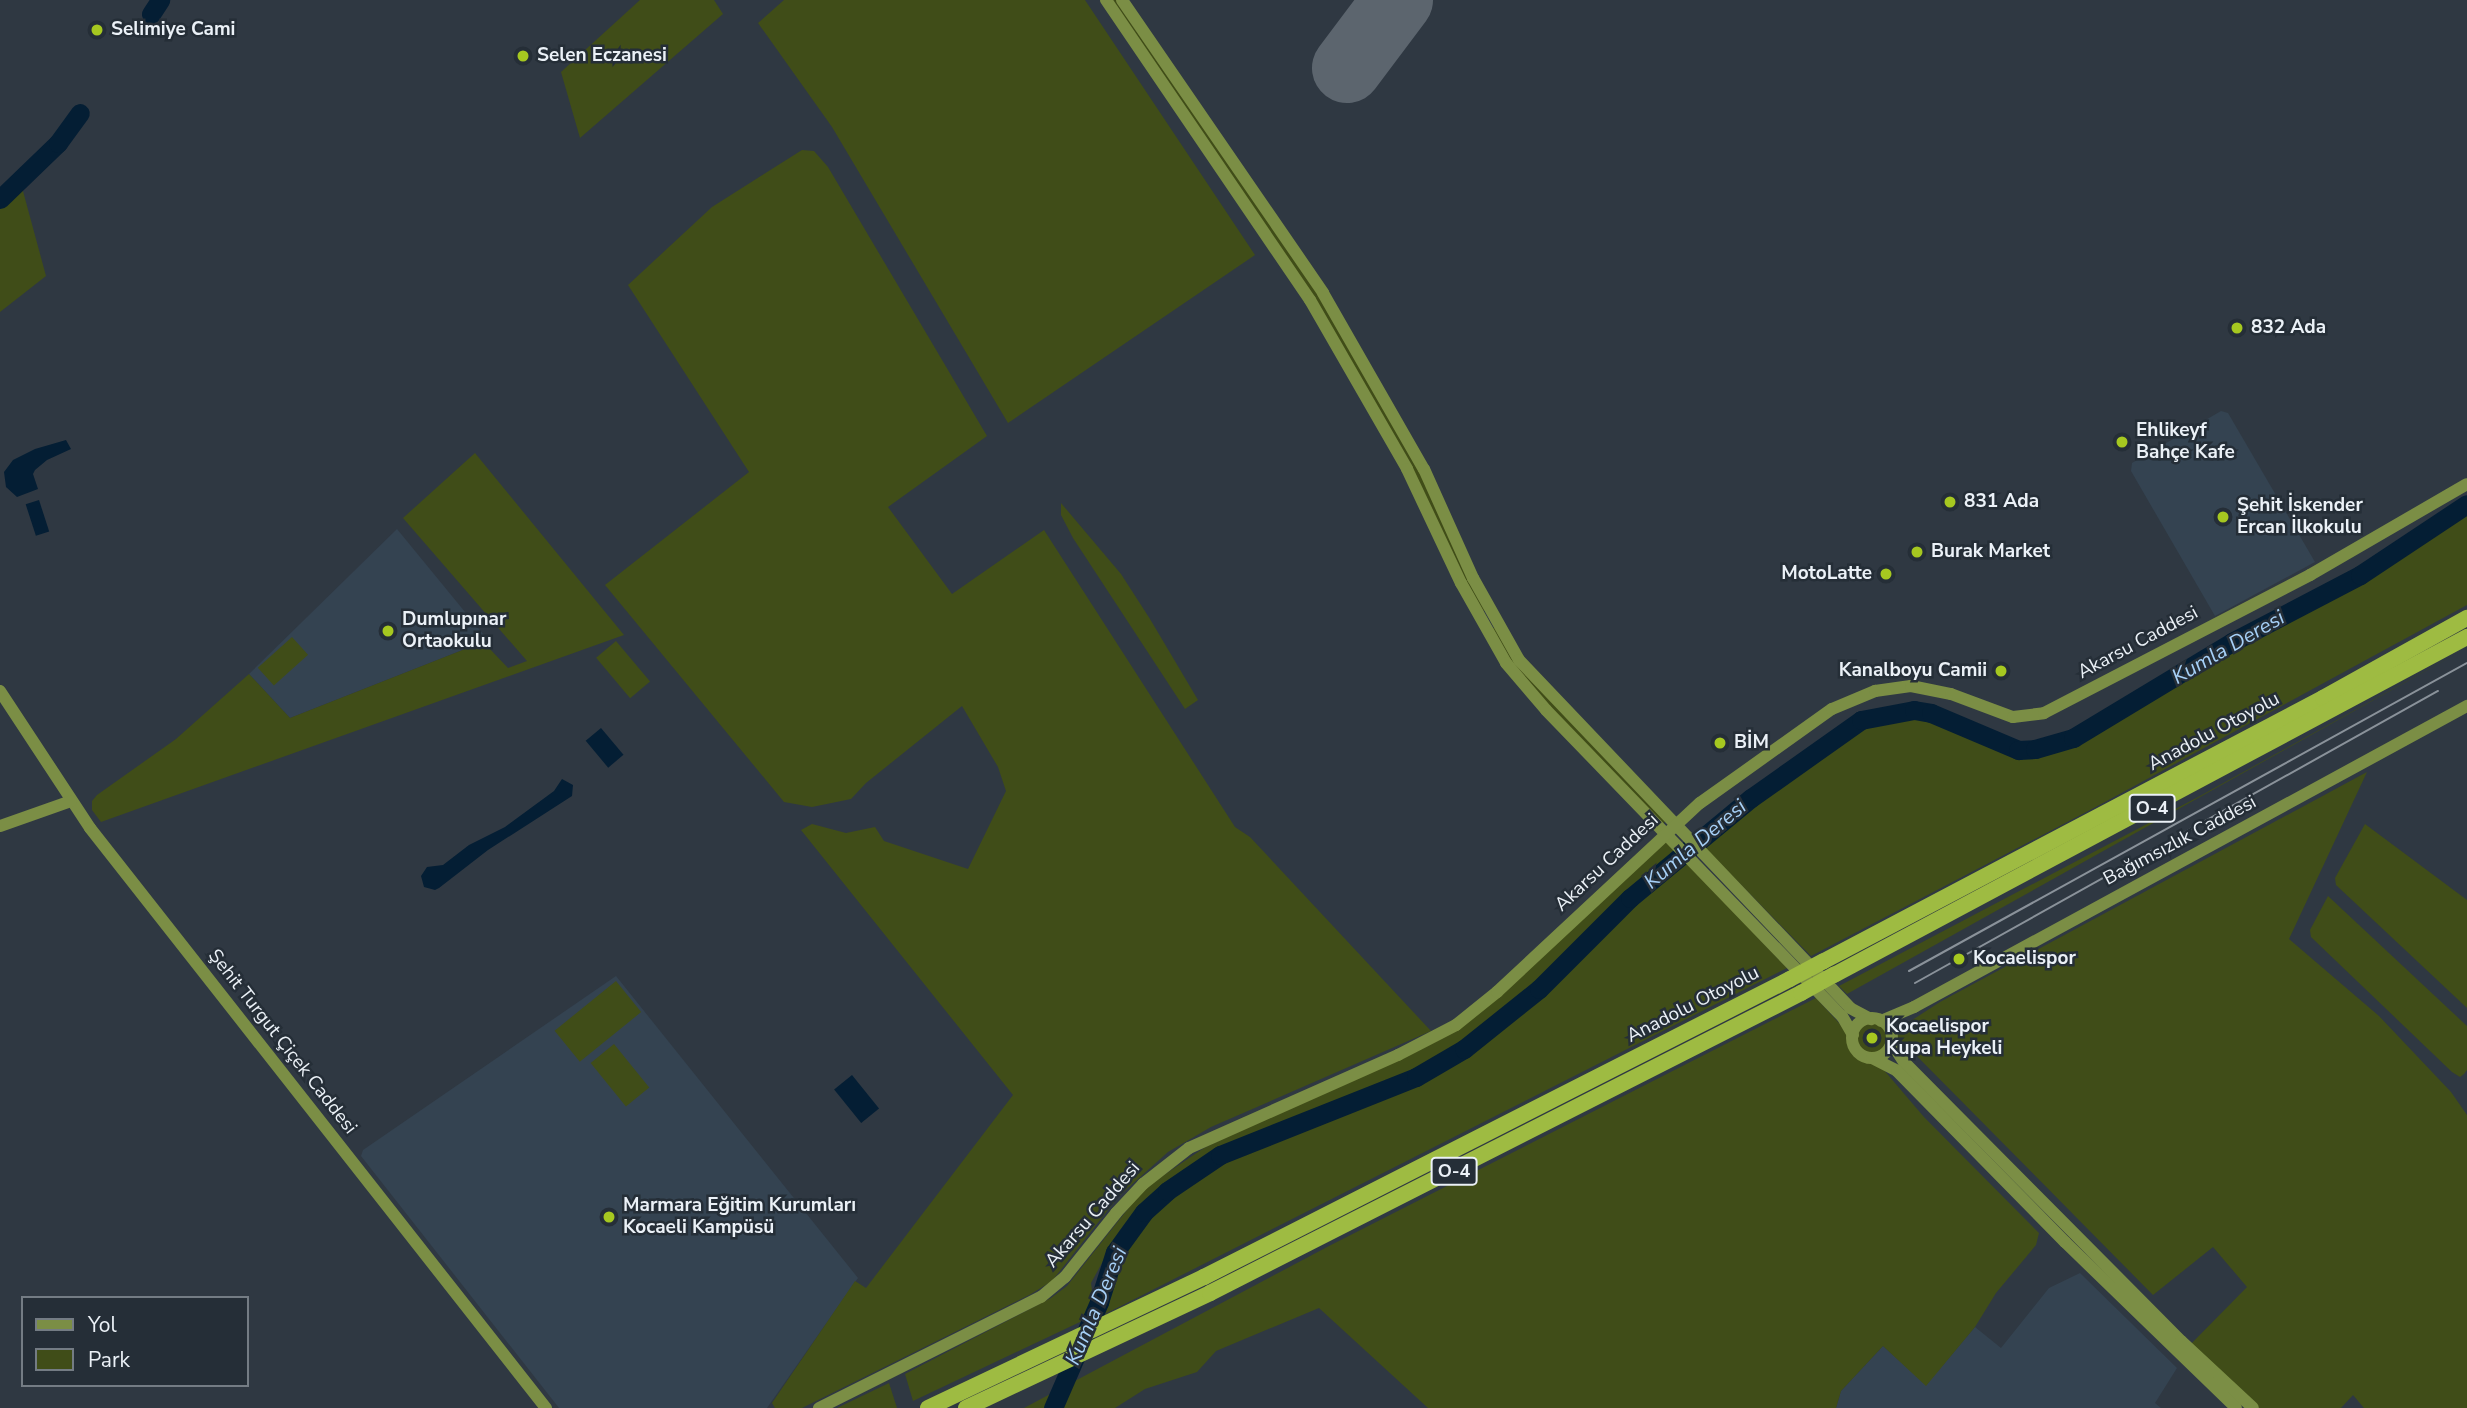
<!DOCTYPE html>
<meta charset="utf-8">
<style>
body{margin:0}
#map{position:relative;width:2467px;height:1408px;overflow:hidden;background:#2f3842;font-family:"Nunito Sans",sans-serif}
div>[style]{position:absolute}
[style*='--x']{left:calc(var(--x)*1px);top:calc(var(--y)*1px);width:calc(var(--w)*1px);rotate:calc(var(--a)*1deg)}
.built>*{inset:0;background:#344351}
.green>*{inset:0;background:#404d18;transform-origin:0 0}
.round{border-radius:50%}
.water>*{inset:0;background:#041e34;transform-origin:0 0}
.river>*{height:19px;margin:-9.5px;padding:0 9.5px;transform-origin:9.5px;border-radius:9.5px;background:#041e34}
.runway>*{height:70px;margin:-35px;padding:0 35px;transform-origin:35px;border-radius:35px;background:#5c656e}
.secondary>*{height:12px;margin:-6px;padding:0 6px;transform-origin:6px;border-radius:6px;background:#7b8e45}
.secondary>.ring{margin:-6px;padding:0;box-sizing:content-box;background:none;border:12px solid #7b8e45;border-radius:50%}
.highway>*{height:16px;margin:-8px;padding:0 8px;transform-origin:8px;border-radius:8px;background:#9ebb42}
.tram>*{height:2px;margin:-1px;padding:0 1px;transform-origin:1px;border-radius:1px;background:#8a929a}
.highway-bridge>*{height:16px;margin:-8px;padding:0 8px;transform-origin:8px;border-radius:8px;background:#9ebb42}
.dots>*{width:19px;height:19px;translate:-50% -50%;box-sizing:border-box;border:4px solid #252e37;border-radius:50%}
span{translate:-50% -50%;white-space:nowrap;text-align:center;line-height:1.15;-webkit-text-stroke:5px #252e37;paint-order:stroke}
.shield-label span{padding:2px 5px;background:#252e37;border:2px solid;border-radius:5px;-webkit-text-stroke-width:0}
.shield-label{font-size:18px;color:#ebf1f7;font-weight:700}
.poi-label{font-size:19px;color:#ebf1f7;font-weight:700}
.left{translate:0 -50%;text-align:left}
.right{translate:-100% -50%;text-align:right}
.street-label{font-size:19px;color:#ebf1f7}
.water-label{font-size:21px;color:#a6d0f7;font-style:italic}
.legend{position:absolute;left:21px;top:1296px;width:228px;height:91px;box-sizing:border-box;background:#252e37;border:2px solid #747c84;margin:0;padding:9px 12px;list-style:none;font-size:21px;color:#ebf1f7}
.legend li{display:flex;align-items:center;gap:14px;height:35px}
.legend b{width:35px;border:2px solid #747c84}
</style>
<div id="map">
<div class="built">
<div style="clip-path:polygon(2221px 411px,2228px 413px,2315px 562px,2215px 616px,2131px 471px,2132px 463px)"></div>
<div style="clip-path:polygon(397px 529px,488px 640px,290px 718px,249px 674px)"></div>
<div style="clip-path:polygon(616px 976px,858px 1278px,767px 1408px,559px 1408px,361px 1156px,363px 1150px)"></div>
<div style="clip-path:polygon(2080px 1273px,2177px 1368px,2155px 1403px,2161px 1408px,1836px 1408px,1841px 1391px,1883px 1346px,1926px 1385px,1975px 1327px,2001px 1348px,2049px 1288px)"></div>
</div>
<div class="green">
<div style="clip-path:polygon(640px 0,714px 0,723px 14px,580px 138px,561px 72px)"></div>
<div style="clip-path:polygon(784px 0,1085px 0,1255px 255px,1008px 423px,832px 127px,758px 23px)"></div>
<div style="clip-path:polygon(1110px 0,1121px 0,1321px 293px,1419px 466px,1488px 609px,1479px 612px,1309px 294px)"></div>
<div style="clip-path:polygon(802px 150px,814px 151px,828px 167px,987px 436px,888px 507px,952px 594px,1044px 530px,1235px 827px,1250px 837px,1431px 1031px,1211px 1127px,1168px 1152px,1119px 1196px,1052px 1281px,1031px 1294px,802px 1408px,775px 1408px,772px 1403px,855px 1281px,866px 1288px,1013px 1095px,801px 830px,812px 824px,846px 833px,875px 827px,884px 841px,968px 869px,1006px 791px,998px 767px,962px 706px,866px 783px,851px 799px,812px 807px,784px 802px,605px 585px,749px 472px,628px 285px,712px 207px)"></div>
<div style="clip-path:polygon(20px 180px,46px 276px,0 312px,0 199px)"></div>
<div style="clip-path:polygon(475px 453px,624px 635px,101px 822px,92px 810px,92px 801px,97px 795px,176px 739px,249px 674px,290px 718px,488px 640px,489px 648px,508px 668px,527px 661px,403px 518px)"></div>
<div style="clip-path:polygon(1061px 503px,1121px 574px,1150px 619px,1198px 700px,1185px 709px,1073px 538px,1061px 515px)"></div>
<div style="clip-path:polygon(2467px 510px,2467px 605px,2092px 809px,1811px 956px,1704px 847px,1813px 757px,1863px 724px,1911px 715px,1928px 718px,1999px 750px,2019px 754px,2044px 752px,2100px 732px,2188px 674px,2354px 584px)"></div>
<div style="clip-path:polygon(1497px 626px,1666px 820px,1660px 827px,1507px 661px,1490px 630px)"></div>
<div style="left:292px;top:637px;width:24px;height:46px;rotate:48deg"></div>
<div style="left:616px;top:641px;width:53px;height:26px;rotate:50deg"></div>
<div style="clip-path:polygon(2467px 648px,1847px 994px,1839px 986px,2200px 796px)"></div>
<div style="clip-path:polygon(2367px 772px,2289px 939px,2379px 1016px,2451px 1092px,2467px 1115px,2467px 1408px,2364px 1408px,2353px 1395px,2341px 1408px,2250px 1408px,2187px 1348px,2247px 1287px,2213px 1247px,2153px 1295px,1897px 1036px,1906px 1024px,1940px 1002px)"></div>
<div style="clip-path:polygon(2365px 824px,2467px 900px,2467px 1008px,2336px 885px,2335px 878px)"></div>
<div style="clip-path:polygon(1662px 837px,1675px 849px,1539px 981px,1468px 1039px,1417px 1068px,1213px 1151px,1179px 1173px,1149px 1198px,1120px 1230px,1091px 1283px,1093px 1298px,1080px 1322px,913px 1401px,905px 1374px,1051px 1298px,1067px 1286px,1138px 1196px,1158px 1179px,1204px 1148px,1456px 1025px)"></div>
<div style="clip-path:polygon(1687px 863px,1787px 968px,1105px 1314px,1127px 1244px,1147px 1218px,1176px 1190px,1235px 1156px,1437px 1074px,1520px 1014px,1567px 974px,1606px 931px)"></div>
<div style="clip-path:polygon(2328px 896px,2467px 1026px,2467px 1070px,2464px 1074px,2460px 1077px,2452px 1072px,2311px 937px,2310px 930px)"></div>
<div style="left:616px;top:981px;width:40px;height:79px;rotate:51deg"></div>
<div style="clip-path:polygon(1816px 998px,1849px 1034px,1857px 1054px,1883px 1069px,1924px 1117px,2039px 1233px,2036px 1245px,1996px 1293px,1975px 1327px,1926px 1386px,1883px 1346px,1841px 1391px,1836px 1408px,1428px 1408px,1319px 1308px,1216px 1351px,1197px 1372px,1145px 1389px,1115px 1408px,1024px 1408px,1329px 1246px)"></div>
<div class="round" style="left:1857px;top:1023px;width:30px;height:30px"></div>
<div style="left:614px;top:1044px;width:56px;height:30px;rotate:51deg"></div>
<div style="clip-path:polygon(889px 1383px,897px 1408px,837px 1408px)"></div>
</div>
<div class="water">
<div style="clip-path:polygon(66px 440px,71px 449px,47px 460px,35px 470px,33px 474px,38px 489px,17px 497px,6px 487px,4px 472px,13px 460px,35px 449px)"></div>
<div style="left:39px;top:500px;width:33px;height:14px;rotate:72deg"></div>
<div style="left:601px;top:728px;width:35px;height:20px;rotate:50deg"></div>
<div style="clip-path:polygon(562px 779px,573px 785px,572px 796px,488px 850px,439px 888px,435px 890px,424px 887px,421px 876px,427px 867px,443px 865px,469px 845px,505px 827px,554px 791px)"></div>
<div style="left:852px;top:1075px;width:43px;height:23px;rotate:51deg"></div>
</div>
<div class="river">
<div style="--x:151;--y:14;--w:17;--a:-57"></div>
<div style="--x:0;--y:199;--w:81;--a:-44"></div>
<div style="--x:58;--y:143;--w:37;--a:-54"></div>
<div style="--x:1053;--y:1408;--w:116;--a:-66.5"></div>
<div style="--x:1099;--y:1302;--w:52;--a:-72.3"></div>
<div style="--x:1115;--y:1252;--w:49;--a:-54.1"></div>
<div style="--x:1144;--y:1212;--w:31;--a:-42"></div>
<div style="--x:1167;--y:1191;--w:64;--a:-34.2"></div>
<div style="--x:1220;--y:1155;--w:211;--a:-21.7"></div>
<div style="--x:1416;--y:1077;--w:56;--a:-30.3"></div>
<div style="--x:1464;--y:1049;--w:96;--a:-38.7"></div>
<div style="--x:1539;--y:989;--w:129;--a:-45"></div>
<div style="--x:1630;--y:898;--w:157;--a:-39.6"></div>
<div style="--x:1751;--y:798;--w:135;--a:-35.3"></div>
<div style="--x:1861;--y:720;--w:54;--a:-10.7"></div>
<div style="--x:1914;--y:710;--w:17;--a:10"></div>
<div style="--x:1931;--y:713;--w:95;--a:23"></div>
<div style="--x:2018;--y:750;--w:17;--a:-3"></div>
<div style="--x:2035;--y:749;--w:40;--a:-16"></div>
<div style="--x:2073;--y:738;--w:186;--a:-31.1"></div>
<div style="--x:2232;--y:642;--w:144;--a:-27.6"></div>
<div style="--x:2360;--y:575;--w:128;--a:-33.6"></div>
</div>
<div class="runway">
<div style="--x:1347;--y:68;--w:85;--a:-53.1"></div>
</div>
<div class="secondary">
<div style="--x:1106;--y:0;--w:363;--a:55.8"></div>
<div style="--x:1310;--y:300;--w:195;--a:60.1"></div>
<div style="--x:1407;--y:469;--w:126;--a:64.7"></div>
<div style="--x:1461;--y:583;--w:92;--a:60.6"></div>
<div style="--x:1506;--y:663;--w:62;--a:49.6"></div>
<div style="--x:1546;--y:710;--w:426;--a:46"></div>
<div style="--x:1842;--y:1016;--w:22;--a:60"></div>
<div style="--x:1122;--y:0;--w:355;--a:55.5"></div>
<div style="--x:1323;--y:293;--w:203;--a:60.2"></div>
<div style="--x:1424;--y:469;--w:120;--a:65.8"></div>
<div style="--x:1473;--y:578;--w:94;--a:60.7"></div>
<div style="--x:1519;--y:660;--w:480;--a:46.4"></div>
<div style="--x:1850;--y:1008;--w:24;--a:28"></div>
<div style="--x:0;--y:691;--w:164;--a:56.7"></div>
<div style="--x:90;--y:828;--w:738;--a:51.83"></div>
<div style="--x:0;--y:826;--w:75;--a:-19.4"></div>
<div class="ring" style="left:1852px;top:1018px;width:28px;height:28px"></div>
<div style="--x:1881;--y:1021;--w:36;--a:-23"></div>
<div style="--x:1914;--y:1007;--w:630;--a:-28.56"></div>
<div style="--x:1891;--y:1042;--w:24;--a:57"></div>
<div style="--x:1904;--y:1062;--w:393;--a:45.2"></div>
<div style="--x:2181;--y:1341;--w:98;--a:42.9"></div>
<div style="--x:1872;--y:1058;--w:28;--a:27"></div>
<div style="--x:1897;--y:1071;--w:240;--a:45.5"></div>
<div style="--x:2065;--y:1242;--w:238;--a:44.1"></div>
<div style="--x:819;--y:1408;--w:248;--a:-26.6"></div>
<div style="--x:1041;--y:1297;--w:31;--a:-40"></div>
<div style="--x:1065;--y:1277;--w:82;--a:-51.4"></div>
<div style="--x:1116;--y:1213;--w:40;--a:-47"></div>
<div style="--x:1143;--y:1184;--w:58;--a:-38"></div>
<div style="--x:1189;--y:1148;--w:229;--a:-24"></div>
<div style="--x:1398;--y:1055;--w:65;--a:-27.3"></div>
<div style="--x:1456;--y:1025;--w:53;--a:-38.8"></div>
<div style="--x:1497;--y:992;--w:277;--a:-43"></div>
<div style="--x:1700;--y:803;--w:162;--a:-35.5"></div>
<div style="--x:1832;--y:709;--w:47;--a:-22.7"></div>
<div style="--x:1875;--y:691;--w:36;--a:-8"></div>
<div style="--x:1911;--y:686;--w:41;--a:11.3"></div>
<div style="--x:1951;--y:694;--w:66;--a:20.4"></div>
<div style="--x:2013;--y:717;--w:31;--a:-7"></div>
<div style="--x:2044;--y:713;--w:300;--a:-27.4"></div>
<div style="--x:2310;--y:575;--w:181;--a:-30.1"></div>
</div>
<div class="highway">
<div style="--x:1824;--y:961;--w:564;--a:-27.79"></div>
<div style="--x:2323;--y:698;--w:165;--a:-29.1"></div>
<div style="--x:1834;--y:975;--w:718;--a:-28.1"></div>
<div style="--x:928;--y:1408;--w:306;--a:-25.4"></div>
<div style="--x:1204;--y:1277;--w:657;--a:-26.95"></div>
<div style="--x:966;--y:1408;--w:270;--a:-25.2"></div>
<div style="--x:1210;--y:1293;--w:663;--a:-26.91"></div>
</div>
<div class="tram">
<div style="--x:1909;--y:971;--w:637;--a:-28.9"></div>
<div style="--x:1915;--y:983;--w:599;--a:-29.18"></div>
</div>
<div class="highway-bridge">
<div style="--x:1790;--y:979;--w:38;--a:-28"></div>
<div style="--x:1801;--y:993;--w:38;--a:-29"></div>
</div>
<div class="dots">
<div style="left:97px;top:30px;background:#a6c820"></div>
<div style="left:523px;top:56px;background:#a6c820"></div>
<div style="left:2237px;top:328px;background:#a6c820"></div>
<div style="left:2122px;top:442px;background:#a6c820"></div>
<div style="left:1950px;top:502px;background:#a6c820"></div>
<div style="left:2223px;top:517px;background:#a6c820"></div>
<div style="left:1917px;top:552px;background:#a6c820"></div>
<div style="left:1886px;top:574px;background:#a6c820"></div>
<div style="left:388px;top:631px;background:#a6c820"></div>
<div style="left:2001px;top:671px;background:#a6c820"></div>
<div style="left:1720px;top:743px;background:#a6c820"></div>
<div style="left:1959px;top:959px;background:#a6c820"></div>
<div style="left:1872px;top:1038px;background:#a6c820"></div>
<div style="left:609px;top:1217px;background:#a6c820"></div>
</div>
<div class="shield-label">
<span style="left:2152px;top:808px">O-4</span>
<span style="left:1454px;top:1171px">O-4</span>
</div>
<div class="poi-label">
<span class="left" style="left:111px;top:30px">Selimiye Cami</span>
<span class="left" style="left:537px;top:56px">Selen Eczanesi</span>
<span class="left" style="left:2251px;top:328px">832 Ada</span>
<span class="left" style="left:2136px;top:442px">Ehlikeyf<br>Bahçe Kafe</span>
<span class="left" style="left:1964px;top:502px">831 Ada</span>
<span class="left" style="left:2237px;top:517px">Şehit İskender<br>Ercan İlkokulu</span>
<span class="left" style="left:1931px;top:552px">Burak Market</span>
<span class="right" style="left:1872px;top:574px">MotoLatte</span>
<span class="left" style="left:402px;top:631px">Dumlupınar<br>Ortaokulu</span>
<span class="right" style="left:1987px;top:671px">Kanalboyu Camii</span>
<span class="left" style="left:1734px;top:743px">BİM</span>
<span class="left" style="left:1973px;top:959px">Kocaelispor</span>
<span class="left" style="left:1886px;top:1038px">Kocaelispor<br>Kupa Heykeli</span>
<span class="left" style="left:623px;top:1217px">Marmara Eğitim Kurumları<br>Kocaeli Kampüsü</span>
</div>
<div class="street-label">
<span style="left:2138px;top:643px;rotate:-28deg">Akarsu Caddesi</span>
<span style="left:2214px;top:732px;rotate:-28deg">Anadolu Otoyolu</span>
<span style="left:2180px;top:841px;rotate:-28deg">Bağımsızlık Caddesi</span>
<span style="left:1607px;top:863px;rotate:-43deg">Akarsu Caddesi</span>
<span style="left:1693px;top:1005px;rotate:-27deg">Anadolu Otoyolu</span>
<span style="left:282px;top:1042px;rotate:52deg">Şehit Turgut Çiçek Caddesi</span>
<span style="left:1093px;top:1215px;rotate:-49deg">Akarsu Caddesi</span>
</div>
<div class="water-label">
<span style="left:2228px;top:647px;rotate:-30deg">Kumla Deresi</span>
<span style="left:1695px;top:844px;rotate:-40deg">Kumla Deresi</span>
<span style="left:1096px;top:1306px;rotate:-67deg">Kumla Deresi</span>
</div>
<ul class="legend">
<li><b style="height:9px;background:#7b8e45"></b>Yol</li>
<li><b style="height:19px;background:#404d18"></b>Park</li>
</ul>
</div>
